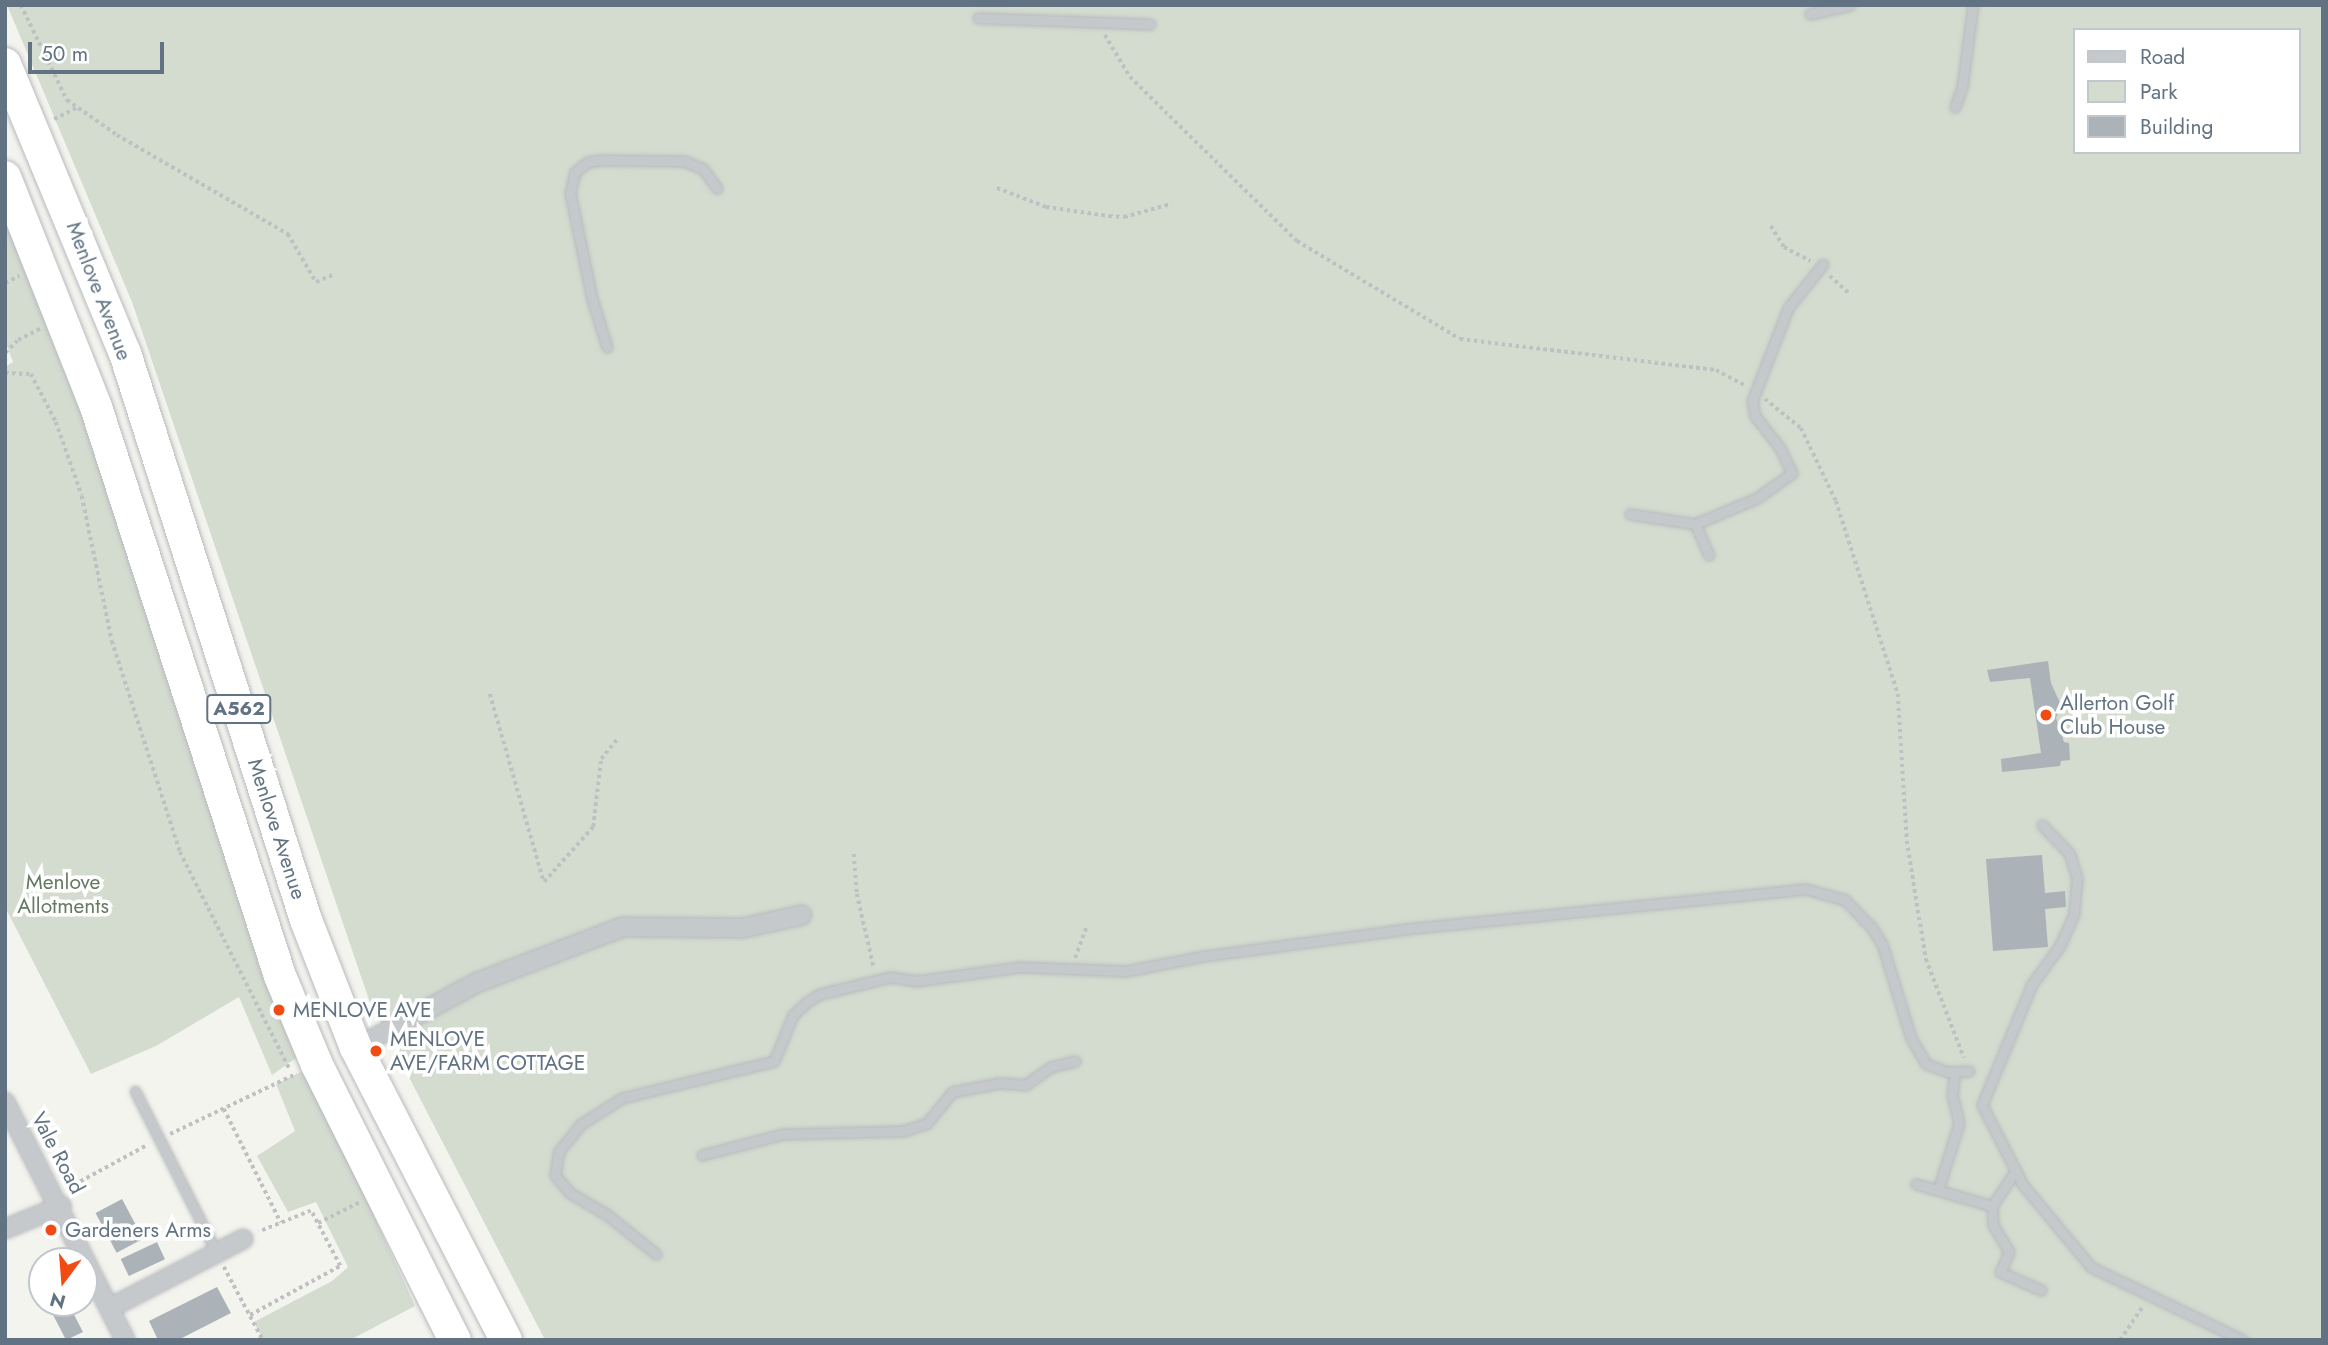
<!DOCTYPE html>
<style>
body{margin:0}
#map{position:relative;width:2328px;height:1345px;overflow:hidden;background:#f4f4ef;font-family:Jost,sans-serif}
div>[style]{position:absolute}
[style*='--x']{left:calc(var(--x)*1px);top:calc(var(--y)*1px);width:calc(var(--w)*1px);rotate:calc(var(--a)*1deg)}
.green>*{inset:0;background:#d4dcd0}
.building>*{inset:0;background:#abb3b8;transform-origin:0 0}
.path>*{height:3.5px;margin-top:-1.75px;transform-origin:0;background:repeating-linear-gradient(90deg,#bfc0c2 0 3.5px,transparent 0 7px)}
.roads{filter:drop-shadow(0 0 2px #b8babd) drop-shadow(0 0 2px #b8babd)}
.lane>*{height:9px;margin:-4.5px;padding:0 4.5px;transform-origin:4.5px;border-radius:4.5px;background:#c6c9cc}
.street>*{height:18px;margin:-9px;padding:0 9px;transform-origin:9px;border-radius:9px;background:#c6c9cc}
.highway>*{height:32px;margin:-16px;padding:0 16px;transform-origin:16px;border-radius:16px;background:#fff}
.dots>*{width:19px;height:19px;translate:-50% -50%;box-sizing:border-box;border:4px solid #fff;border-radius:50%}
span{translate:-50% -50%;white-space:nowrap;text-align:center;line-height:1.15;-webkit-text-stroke:7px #fff;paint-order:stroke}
.shield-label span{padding:2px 5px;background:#fff;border:2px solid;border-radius:5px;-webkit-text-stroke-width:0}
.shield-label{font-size:19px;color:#617383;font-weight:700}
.street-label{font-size:21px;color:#617383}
.poi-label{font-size:21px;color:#617383}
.left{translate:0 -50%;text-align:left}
.park-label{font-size:21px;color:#657a60}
.frame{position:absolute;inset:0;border:7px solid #617383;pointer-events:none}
.legend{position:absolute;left:2073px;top:28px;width:228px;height:126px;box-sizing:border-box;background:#fff;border:2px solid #c0c7cd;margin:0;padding:9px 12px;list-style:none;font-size:21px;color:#617383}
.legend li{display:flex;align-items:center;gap:14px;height:35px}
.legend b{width:35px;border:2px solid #c0c7cd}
.north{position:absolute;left:28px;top:1247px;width:70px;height:70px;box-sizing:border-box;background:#fff;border:2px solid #c0c7cd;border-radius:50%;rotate:196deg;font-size:19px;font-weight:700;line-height:28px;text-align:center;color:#617383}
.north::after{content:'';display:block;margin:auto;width:24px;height:32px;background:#f14b13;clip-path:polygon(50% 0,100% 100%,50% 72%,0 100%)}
.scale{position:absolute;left:28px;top:42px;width:136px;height:32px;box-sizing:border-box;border:4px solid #617383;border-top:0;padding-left:9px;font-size:21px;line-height:24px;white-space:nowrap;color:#617383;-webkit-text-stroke:5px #fff;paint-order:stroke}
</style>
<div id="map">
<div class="green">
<div style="clip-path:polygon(evenodd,7px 5px,2323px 5px,2323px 1340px,545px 1340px,369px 1000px,132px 302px,7px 5px,2074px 30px,2298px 30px,2298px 152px,2074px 152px,2074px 30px)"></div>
<div style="clip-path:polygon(5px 210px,76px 391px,303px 1053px,272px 1075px,239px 997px,156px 1046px,91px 1074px,5px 907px,5px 367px,13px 362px,5px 341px)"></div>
<div style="clip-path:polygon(307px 1069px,415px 1306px,350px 1340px,254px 1340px,261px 1336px,254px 1322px,332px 1281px,348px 1267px,316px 1202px,288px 1212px,257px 1156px,295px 1131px,276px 1084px)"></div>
</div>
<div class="building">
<div style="clip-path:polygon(2048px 661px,2051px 683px,2061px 705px,2056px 718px,2064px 742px,2069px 743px,2070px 760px,2061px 761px,2060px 766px,2002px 772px,2001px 759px,2041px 753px,2030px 678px,1990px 682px,1987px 670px)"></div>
<div style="clip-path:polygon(2042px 855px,2045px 893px,2065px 891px,2066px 907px,2045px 909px,2048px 947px,1993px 951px,1986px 859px)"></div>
<div style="left:122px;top:1199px;width:45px;height:30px;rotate:62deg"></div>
<div style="left:157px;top:1242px;width:19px;height:40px;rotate:65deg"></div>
<div style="clip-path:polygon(217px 1287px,231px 1313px,178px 1340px,158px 1340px,149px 1321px)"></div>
<div style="clip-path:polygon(47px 1303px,68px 1303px,83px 1332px,66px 1340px)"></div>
</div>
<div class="path">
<div style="--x:21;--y:5;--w:106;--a:64.2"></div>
<div style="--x:67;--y:100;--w:61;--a:35"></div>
<div style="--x:117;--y:135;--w:198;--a:30.1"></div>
<div style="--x:288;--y:234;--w:56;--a:59.7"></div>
<div style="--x:316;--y:282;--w:21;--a:-23"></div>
<div style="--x:1105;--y:35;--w:49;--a:59.2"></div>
<div style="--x:1130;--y:77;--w:234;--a:44.5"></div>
<div style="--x:1297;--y:241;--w:190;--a:31"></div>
<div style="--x:1460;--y:339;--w:258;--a:6.9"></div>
<div style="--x:1716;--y:370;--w:32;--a:28"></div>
<div style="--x:54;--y:119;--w:25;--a:-26"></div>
<div style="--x:997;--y:188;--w:53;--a:21.2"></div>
<div style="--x:1046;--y:207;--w:64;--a:8.1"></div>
<div style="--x:1109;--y:216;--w:15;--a:4"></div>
<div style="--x:1124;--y:217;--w:49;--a:-15.5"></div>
<div style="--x:1771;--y:226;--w:25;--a:58"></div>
<div style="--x:1784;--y:247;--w:30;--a:28"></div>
<div style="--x:1830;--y:276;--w:27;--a:42"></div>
<div style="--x:5;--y:283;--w:16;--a:-27"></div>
<div style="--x:5;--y:353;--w:18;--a:-45"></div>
<div style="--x:18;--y:340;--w:25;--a:-27"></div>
<div style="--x:5;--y:373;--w:26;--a:2"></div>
<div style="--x:31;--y:374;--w:54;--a:62.5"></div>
<div style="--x:56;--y:422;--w:78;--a:70.6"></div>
<div style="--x:82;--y:496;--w:148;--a:78.3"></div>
<div style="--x:112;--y:641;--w:222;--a:72.1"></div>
<div style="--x:180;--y:852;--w:242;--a:63.2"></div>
<div style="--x:1765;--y:399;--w:46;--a:38.9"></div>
<div style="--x:1801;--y:428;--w:81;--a:64.4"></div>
<div style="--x:1836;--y:501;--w:203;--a:72.2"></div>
<div style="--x:1898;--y:694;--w:147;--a:86.5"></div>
<div style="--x:1907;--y:841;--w:120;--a:80.9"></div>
<div style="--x:1926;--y:959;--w:106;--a:69"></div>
<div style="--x:490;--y:694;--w:196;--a:74"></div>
<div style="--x:544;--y:882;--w:74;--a:-48.3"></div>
<div style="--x:593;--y:827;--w:68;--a:-83.3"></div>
<div style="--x:601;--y:759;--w:28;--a:-51"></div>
<div style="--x:854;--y:854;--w:40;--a:85.7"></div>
<div style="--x:857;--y:894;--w:76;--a:77.1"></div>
<div style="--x:1075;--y:958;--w:32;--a:-70"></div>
<div style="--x:224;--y:1109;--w:127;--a:63.4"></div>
<div style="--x:170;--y:1134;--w:140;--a:-25.5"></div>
<div style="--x:68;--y:1188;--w:90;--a:-28.6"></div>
<div style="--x:318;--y:1223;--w:47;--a:-26.6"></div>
<div style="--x:224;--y:1267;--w:83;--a:61.9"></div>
<div style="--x:250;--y:1315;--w:102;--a:-28.6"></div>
<div style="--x:340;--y:1266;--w:62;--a:-117.8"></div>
<div style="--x:311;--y:1211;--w:56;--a:158"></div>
<div style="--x:2120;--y:1340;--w:41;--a:-55.9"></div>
</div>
<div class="roads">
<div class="lane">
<div style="--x:1810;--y:14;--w:41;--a:-12.7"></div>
<div style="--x:978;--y:18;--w:172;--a:2"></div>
<div style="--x:1955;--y:107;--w:21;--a:-71"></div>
<div style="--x:1962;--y:87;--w:83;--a:-82.4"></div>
<div style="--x:607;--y:347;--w:50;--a:-107.4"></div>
<div style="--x:592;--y:299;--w:108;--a:-101.7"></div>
<div style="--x:570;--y:193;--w:22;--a:-77"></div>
<div style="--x:575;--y:172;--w:16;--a:-38"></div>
<div style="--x:588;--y:162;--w:13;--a:-9"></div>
<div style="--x:601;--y:160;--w:83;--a:0.7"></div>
<div style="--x:684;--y:161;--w:21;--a:23"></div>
<div style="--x:703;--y:169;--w:24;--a:54"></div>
<div style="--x:1630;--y:514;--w:66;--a:8.7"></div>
<div style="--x:1695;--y:524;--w:67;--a:-22.8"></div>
<div style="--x:1757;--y:498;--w:43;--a:-35.5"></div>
<div style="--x:1792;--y:473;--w:28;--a:-116"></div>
<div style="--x:1780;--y:448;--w:41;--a:-128"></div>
<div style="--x:1755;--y:416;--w:15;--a:-101"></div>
<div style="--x:1752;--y:401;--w:100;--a:-68.8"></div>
<div style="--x:1788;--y:308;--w:56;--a:-51.5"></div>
<div style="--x:1695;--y:524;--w:34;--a:66"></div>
<div style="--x:2042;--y:825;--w:39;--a:46"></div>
<div style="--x:2069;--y:853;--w:26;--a:72"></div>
<div style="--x:2077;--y:878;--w:36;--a:95"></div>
<div style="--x:2074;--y:914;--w:36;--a:114"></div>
<div style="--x:2059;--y:947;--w:46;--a:126.1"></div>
<div style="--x:2032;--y:984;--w:131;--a:112.5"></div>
<div style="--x:1982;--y:1105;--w:90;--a:62.9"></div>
<div style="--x:2023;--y:1185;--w:107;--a:50.3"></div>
<div style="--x:2091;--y:1267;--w:169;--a:25.7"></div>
<div style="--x:135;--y:1091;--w:182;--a:63.2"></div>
<div style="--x:702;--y:1155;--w:84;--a:-14.5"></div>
<div style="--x:783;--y:1134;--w:120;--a:-1.4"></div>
<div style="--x:903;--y:1131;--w:25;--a:-18"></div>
<div style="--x:927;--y:1123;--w:40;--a:-51"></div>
<div style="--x:952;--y:1092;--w:48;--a:-10.8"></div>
<div style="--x:999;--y:1083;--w:26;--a:4"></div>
<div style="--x:1025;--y:1085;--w:32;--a:-35"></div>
<div style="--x:1051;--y:1067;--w:25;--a:-14"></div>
<div style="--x:1916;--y:1184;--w:79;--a:16.1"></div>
<div style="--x:1992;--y:1206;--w:43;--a:-56.3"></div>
<div style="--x:1938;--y:1190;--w:70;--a:-72.6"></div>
<div style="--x:1959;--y:1123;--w:30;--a:-104"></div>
<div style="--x:1952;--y:1094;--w:22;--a:-82"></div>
<div style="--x:1992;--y:1206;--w:19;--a:87"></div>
<div style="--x:1993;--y:1225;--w:31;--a:59"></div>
<div style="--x:2009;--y:1252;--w:22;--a:114"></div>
<div style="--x:2000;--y:1272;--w:45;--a:23.7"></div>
<div style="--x:656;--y:1254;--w:64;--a:-141.3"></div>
<div style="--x:606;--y:1214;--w:42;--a:-149.7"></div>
<div style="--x:570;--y:1193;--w:23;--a:-130"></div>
<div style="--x:555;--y:1175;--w:24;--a:-81"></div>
<div style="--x:559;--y:1151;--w:35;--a:-51"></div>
<div style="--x:581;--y:1124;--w:49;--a:-32.4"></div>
<div style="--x:622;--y:1098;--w:156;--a:-13.7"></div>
<div style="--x:774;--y:1061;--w:50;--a:-67.6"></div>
<div style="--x:793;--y:1015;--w:19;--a:-43"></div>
<div style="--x:807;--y:1002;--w:15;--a:-32"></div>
<div style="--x:820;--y:994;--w:73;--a:-13.5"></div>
<div style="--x:891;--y:977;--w:25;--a:9"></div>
<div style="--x:916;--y:981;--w:105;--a:-7.7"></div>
<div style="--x:1020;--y:967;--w:106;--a:2.2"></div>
<div style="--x:1126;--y:971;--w:79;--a:-10.9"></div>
<div style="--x:1204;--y:956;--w:213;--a:-7.6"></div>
<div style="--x:1415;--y:928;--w:393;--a:-5.7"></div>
<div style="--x:1806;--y:889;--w:41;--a:15.8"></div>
<div style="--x:1845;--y:900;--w:39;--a:46"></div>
<div style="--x:1872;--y:928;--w:19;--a:58"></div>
<div style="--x:1882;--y:944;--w:98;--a:72.9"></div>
<div style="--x:1911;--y:1038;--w:30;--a:60"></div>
<div style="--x:1926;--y:1064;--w:23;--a:20"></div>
<div style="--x:1948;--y:1072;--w:21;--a:-3"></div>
</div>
<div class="street">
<div style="--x:356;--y:1048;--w:136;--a:-28.4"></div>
<div style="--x:476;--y:983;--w:157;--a:-20.9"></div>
<div style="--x:623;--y:927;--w:120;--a:0.5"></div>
<div style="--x:743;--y:928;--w:60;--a:-12.4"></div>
<div style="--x:5;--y:1102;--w:267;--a:63.2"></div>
<div style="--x:5;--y:1229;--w:61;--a:-22.3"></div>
<div style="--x:110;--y:1308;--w:150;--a:-27.4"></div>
</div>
<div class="highway">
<div style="--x:5;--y:64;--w:313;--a:67.5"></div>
<div style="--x:125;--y:353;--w:595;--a:72.3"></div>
<div style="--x:306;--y:920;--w:137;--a:68.7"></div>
<div style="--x:356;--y:1048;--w:328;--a:62.8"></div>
<div style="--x:5;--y:177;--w:247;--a:68.4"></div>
<div style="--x:96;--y:407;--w:598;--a:72.08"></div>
<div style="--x:280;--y:976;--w:96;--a:67.4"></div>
<div style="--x:317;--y:1065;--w:308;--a:63.4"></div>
</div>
</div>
<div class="dots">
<div style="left:2046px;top:715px;background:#f14b13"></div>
<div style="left:279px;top:1010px;background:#f14b13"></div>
<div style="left:376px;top:1051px;background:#f14b13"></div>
<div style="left:51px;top:1230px;background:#f14b13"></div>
</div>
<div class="shield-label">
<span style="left:239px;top:709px">A562</span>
</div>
<div class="street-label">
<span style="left:99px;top:291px;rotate:69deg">Menlove Avenue</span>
<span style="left:277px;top:829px;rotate:72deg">Menlove Avenue</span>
<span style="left:58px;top:1153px;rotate:62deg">Vale Road</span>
</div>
<div class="poi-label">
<span class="left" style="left:2060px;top:715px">Allerton Golf<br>Club House</span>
<span class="left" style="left:293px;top:1010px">MENLOVE AVE</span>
<span class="left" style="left:390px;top:1051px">MENLOVE<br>AVE/FARM COTTAGE</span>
<span class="left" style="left:65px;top:1230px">Gardeners Arms</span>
</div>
<div class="park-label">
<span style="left:63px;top:894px">Menlove<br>Allotments</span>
</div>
<div class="frame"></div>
<ul class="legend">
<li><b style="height:9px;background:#c6c9cc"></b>Road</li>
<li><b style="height:19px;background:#d4dcd0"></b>Park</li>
<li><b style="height:19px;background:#abb3b8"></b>Building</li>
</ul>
<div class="north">N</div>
<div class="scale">50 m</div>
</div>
